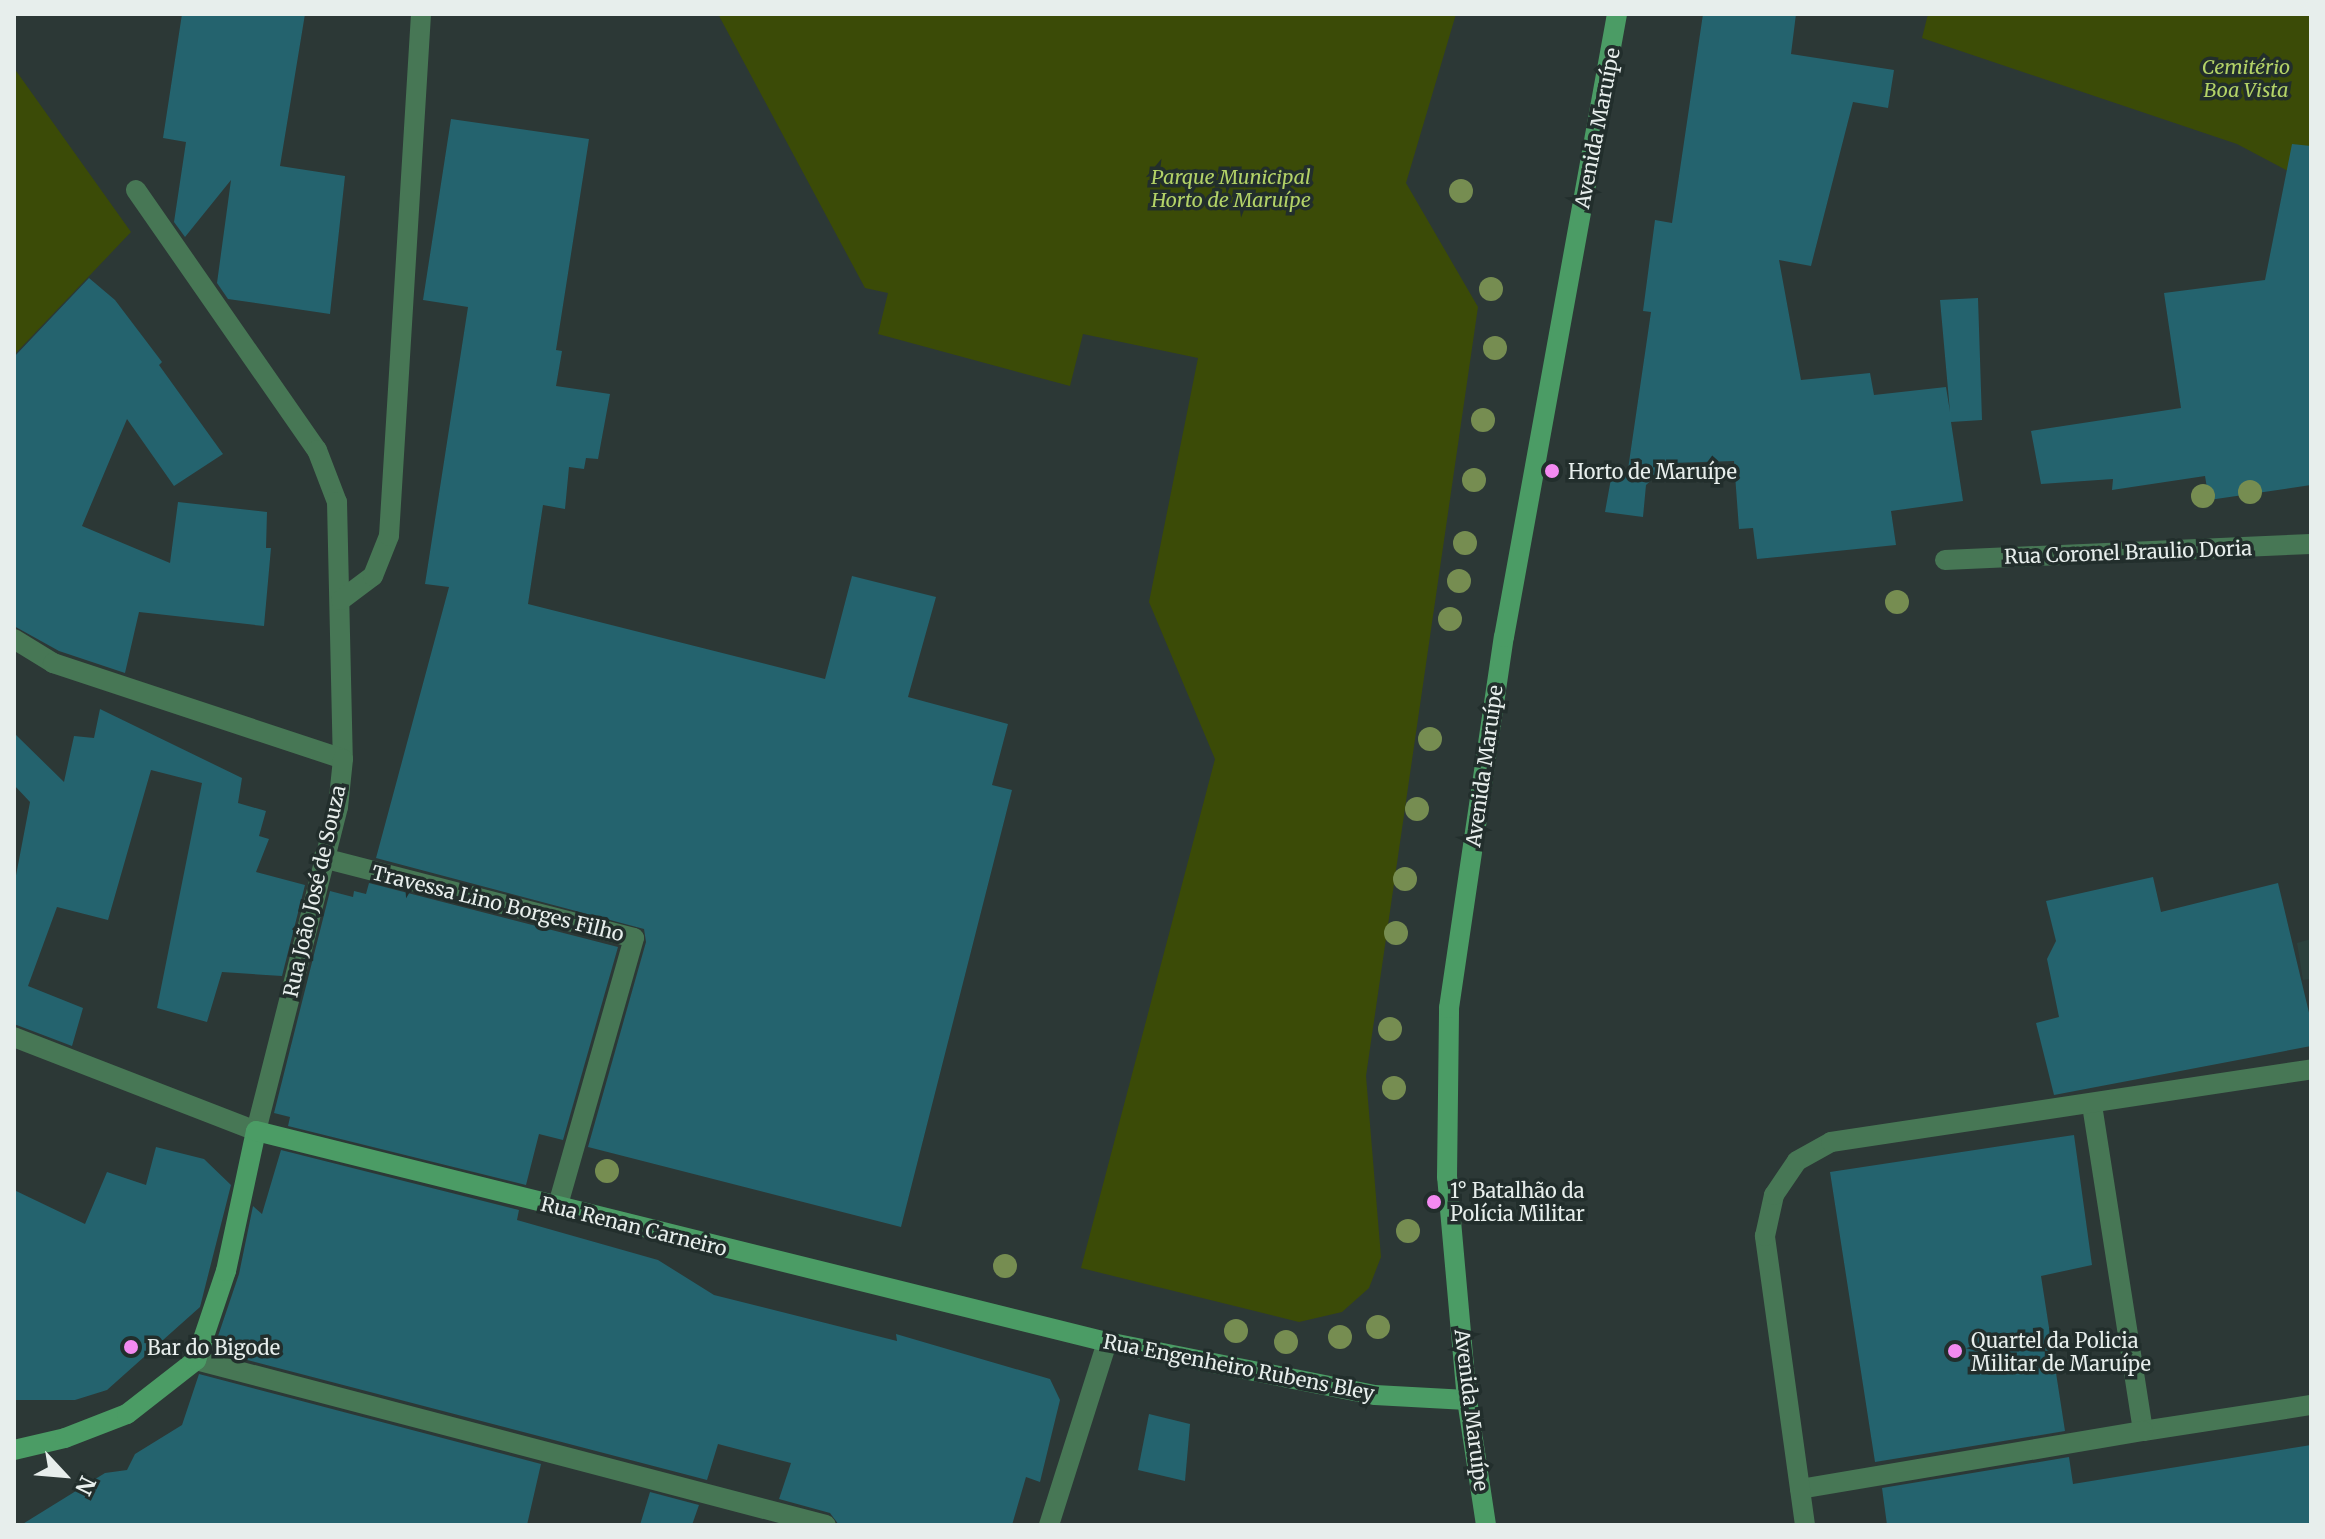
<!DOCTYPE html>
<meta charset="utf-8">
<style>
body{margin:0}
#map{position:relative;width:2325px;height:1539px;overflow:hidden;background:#2c3836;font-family:Merriweather,serif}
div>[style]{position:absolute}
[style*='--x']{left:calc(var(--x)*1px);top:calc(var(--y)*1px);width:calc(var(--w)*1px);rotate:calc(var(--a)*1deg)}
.built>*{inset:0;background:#2c413d}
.green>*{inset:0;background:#3b4b07}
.building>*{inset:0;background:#24636e}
.lane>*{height:20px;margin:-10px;padding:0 10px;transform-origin:10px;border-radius:10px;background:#477755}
.street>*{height:20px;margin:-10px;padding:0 10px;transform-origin:10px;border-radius:10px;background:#477755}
.secondary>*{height:20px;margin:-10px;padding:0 10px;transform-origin:10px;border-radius:10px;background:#4b9c65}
.trees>*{width:24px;height:24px;margin:-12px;border-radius:50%;background:#768d51}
.dots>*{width:22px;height:22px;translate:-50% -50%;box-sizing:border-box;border:4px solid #222e2c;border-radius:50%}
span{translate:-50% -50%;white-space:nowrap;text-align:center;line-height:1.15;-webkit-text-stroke:7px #222e2c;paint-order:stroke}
.park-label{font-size:20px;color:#b3d267;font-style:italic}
.street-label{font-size:20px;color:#e7eeec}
.poi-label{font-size:20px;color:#e7eeec}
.left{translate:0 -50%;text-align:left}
.frame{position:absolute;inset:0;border:16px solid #e7eeec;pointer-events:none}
.north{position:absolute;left:24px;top:1435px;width:80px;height:80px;-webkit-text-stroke:6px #222e2c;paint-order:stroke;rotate:116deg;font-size:22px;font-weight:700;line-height:32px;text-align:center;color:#e7eeec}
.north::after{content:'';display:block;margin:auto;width:28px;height:36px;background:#e7eeec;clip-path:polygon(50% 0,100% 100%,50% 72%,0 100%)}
</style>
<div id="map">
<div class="built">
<div style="clip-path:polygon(2311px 939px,2311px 979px,2303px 980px,2297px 943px)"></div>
</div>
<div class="green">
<div style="clip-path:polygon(718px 14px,1456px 14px,1406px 183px,1478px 307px,1366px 1076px,1381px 1257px,1369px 1288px,1342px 1312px,1299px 1322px,1081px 1268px,1215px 759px,1149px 602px,1198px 358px,1083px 334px,1070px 386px,878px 334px,888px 293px,865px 288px)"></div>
<div style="clip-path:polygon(1928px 14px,2311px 14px,2311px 183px,2237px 144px,1922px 38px)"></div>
<div style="clip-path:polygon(14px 68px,131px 232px,14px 355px)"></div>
</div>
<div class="building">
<div style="clip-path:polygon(182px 14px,305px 14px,280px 166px,345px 176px,330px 314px,228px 299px,217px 283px,231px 180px,185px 237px,174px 222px,186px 142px,163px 138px)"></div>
<div style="clip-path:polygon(1703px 14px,1796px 14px,1791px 54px,1894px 70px,1888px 108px,1853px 102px,1811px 266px,1779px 260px,1801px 380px,1870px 373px,1874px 395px,1946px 387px,1950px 412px,1940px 300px,1978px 298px,1982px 420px,1951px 422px,1963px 501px,1891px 511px,1896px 545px,1757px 559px,1753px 528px,1739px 529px,1734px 461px,1670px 463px,1646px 485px,1643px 517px,1605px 512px,1612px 473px,1627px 476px,1651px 312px,1643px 311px,1655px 220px,1672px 223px)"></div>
<div style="clip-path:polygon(451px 119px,589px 139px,556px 350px,562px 351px,556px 386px,610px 394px,598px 459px,586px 458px,584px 469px,569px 467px,565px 509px,543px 505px,528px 604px,825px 679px,852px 576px,936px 597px,908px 697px,1008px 724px,992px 785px,1012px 790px,901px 1227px,588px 1147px,646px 942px,644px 929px,376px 858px,449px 587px,425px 584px,468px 307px,423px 300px)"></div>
<div style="clip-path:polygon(2292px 144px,2311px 146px,2311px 485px,2209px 500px,2205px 476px,2112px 490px,2113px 479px,2041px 484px,2031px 431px,2181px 408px,2164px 293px,2265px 280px)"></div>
<div style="clip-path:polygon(89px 278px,115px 300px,162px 362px,159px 365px,223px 454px,174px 486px,127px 419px,82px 526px,170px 563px,178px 502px,267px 512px,266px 548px,271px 548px,264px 626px,139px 612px,125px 673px,59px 651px,14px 626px,14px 357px)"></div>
<div style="clip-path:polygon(100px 709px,242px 778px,238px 803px,266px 811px,259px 836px,269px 839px,256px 872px,305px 885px,282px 976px,222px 972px,207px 1022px,157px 1008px,202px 783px,151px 770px,108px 920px,57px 907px,28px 986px,83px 1008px,72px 1046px,14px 1024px,14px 886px,30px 802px,14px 785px,14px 733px,64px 782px,74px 736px,94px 738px)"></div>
<div style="clip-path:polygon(2153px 877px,2161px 912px,2278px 883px,2311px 1021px,2311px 1046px,2054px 1095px,2036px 1023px,2059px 1017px,2047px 959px,2056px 941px,2046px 901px)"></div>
<div style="clip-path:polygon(369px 883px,618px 947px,563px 1140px,539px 1134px,526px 1185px,288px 1126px,290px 1117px,274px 1113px,330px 891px,353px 897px,354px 891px,366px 894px)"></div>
<div style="clip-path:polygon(2074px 1135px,2092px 1265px,2041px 1276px,2065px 1431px,1875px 1462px,1830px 1172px)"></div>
<div style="clip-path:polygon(156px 1147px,204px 1159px,231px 1185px,200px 1307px,107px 1390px,75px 1400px,14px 1400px,14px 1190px,85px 1224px,107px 1172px,146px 1185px)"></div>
<div style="clip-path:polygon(281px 1150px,519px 1210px,517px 1220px,658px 1260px,714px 1295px,897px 1341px,896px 1334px,1050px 1379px,1060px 1400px,1040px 1482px,1026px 1477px,1012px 1525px,839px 1525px,830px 1513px,779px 1499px,791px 1463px,718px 1444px,707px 1480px,213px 1351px,239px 1274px,253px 1206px,262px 1214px)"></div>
<div style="clip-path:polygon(199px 1374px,541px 1464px,527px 1525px,21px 1525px,105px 1473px,127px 1470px,135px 1454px,182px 1425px)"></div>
<div style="clip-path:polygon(1149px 1414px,1190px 1424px,1185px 1481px,1138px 1470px)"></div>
<div style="clip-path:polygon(2311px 1445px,2311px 1525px,1887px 1525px,1882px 1488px,2069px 1457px,2073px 1484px)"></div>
<div style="clip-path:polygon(650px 1492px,699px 1505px,692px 1525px,640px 1525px)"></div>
</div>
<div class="lane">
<div style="--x:323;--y:858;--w:321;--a:14.4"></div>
<div style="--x:634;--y:938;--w:281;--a:105.9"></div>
<div style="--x:2092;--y:1105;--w:330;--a:81.1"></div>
<div style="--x:2143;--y:1431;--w:170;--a:-8.8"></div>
<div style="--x:1800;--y:1489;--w:348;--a:-9.6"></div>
<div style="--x:1805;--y:1525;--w:292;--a:-97.9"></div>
<div style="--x:1765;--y:1236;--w:42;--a:-77.6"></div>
<div style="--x:1774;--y:1195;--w:41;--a:-55.9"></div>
<div style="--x:1797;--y:1161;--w:39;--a:-29"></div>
<div style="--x:1831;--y:1142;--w:486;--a:-8.6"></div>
</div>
<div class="street">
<div style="--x:136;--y:190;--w:317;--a:55.2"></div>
<div style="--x:317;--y:450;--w:56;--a:69"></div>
<div style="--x:337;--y:502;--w:257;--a:88.7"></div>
<div style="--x:1945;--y:560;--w:366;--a:-2.5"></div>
<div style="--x:341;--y:600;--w:40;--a:-37"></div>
<div style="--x:373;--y:576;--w:43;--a:-68.2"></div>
<div style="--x:389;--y:536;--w:523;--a:-86.49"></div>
<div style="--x:14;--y:639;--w:46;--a:31.6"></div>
<div style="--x:53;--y:663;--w:305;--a:18.3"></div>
<div style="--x:343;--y:759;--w:48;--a:95.9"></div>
<div style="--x:338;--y:807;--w:334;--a:104.2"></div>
<div style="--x:256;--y:1131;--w:260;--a:-158.8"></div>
<div style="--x:196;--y:1360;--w:651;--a:14.68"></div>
<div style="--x:1049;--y:1525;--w:192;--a:-72.4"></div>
</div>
<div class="secondary">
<div style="--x:14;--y:1450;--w:52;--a:-13.2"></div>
<div style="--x:65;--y:1438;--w:66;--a:-21.2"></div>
<div style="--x:127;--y:1414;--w:88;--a:-38"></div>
<div style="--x:196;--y:1360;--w:94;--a:-71.4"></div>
<div style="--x:226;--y:1271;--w:143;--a:-77.9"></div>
<div style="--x:256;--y:1131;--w:877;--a:13.93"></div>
<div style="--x:1107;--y:1342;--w:273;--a:11.2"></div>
<div style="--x:1375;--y:1395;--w:92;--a:3.1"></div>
<div style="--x:1486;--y:1525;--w:126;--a:-98.6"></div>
<div style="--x:1467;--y:1400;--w:224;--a:-95.1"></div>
<div style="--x:1447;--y:1177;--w:169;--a:-89.3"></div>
<div style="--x:1449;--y:1008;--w:375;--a:-81.6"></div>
<div style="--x:1504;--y:637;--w:633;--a:-79.72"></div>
</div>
<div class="trees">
<div style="left:1461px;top:191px"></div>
<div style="left:1491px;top:289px"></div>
<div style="left:1495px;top:348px"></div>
<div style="left:1483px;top:420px"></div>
<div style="left:1474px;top:480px"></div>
<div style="left:2250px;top:492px"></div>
<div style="left:2203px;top:496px"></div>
<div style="left:1465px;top:543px"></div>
<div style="left:1459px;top:581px"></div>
<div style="left:1897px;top:602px"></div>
<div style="left:1450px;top:619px"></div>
<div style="left:1430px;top:739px"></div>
<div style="left:1417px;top:809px"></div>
<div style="left:1405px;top:879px"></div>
<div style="left:1396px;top:933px"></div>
<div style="left:1390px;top:1029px"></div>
<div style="left:1394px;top:1088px"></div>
<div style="left:607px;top:1171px"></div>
<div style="left:1408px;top:1231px"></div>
<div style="left:1005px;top:1266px"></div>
<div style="left:1378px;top:1327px"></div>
<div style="left:1236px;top:1331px"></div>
<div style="left:1340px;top:1337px"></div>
<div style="left:1286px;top:1342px"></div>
</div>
<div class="dots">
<div style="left:1552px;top:471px;background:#f38af1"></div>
<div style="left:1434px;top:1202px;background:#f38af1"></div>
<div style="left:131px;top:1347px;background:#f38af1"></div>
<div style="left:1955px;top:1351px;background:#f38af1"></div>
</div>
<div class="park-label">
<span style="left:2246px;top:78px">Cemitério<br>Boa Vista</span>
<span style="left:1231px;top:188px">Parque Municipal<br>Horto de Maruípe</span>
</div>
<div class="street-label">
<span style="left:1597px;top:128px;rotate:-79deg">Avenida Maruípe</span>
<span style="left:2128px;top:552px;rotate:-2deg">Rua Coronel Braulio Doria</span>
<span style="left:1484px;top:766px;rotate:-82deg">Avenida Maruípe</span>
<span style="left:314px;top:891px;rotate:-77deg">Rua João José de Souza</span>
<span style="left:498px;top:903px;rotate:14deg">Travessa Lino Borges Filho</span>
<span style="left:634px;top:1226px;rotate:14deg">Rua Renan Carneiro</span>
<span style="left:1239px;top:1367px;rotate:11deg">Rua Engenheiro Rubens Bley</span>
<span style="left:1472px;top:1410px;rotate:83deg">Avenida Maruípe</span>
</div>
<div class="poi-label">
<span class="left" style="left:1568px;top:471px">Horto de Maruípe</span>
<span class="left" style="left:1450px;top:1202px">1° Batalhão da<br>Polícia Militar</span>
<span class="left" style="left:1971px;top:1352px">Quartel da Policia<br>Militar de Maruípe</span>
<span class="left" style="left:147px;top:1347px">Bar do Bigode</span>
</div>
<div class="frame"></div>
<div class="north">N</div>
</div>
